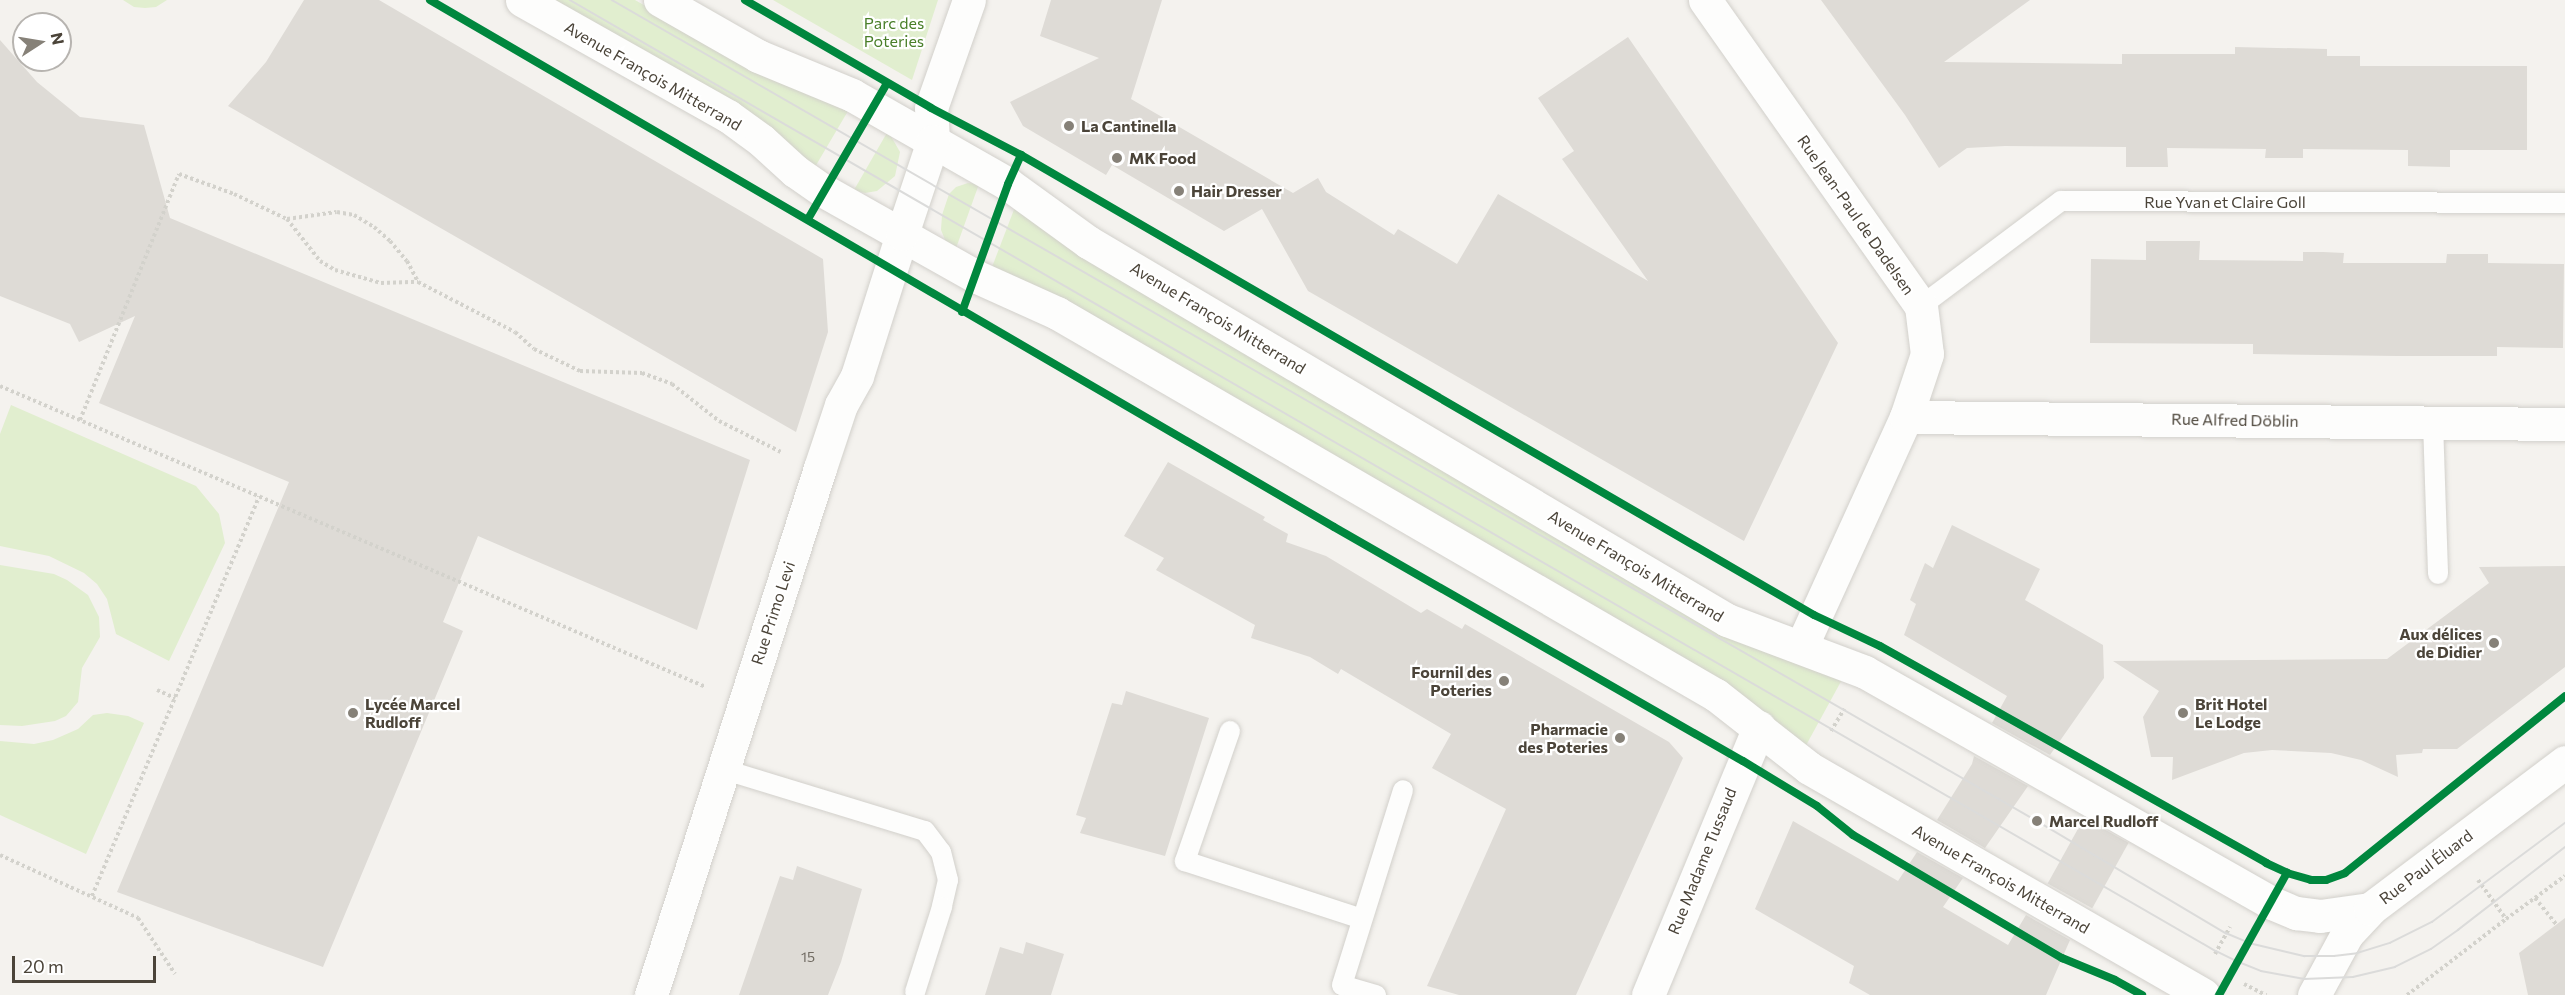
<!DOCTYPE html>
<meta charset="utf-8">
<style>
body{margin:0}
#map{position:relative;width:2565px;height:995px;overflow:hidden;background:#f4f2ee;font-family:Commissioner,sans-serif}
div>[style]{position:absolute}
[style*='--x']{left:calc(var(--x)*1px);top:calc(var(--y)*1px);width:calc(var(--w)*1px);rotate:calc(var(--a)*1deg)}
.green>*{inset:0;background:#e1eecf}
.building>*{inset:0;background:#dedbd6;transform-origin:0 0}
.path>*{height:4px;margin-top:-2px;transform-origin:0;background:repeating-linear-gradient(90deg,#d3d2cc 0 3px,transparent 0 6px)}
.roads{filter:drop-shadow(0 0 2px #d2d0cb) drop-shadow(0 0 2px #d2d0cb)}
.service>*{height:20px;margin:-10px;padding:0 10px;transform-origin:10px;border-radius:10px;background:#fdfdfc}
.minor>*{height:33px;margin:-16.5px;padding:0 16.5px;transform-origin:16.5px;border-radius:16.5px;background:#fdfdfc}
.tertiary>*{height:33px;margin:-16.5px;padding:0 16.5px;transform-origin:16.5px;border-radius:16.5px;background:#fdfdfc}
.tram>*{height:1.5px;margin:-0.75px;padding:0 0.75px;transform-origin:0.75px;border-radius:0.75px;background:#dbdbda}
.cycleway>*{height:8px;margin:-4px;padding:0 4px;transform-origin:4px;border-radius:4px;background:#00873e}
.dots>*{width:16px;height:16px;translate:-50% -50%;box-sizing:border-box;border:3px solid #fff;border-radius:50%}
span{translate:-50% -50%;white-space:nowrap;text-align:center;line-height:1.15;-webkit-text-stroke:4.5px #fff;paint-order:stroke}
.number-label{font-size:14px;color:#706a61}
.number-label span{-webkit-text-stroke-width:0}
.park-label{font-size:16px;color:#4a7f2a}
.street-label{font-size:16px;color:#4b4439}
.poi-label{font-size:16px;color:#4b4439;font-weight:700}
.left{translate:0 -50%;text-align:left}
.right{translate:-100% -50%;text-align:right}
.north{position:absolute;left:12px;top:12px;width:60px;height:60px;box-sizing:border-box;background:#fff;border:2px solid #b7b4b0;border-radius:50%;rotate:78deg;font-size:16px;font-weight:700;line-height:24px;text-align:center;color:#4b4439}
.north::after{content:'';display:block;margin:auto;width:21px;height:27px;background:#868178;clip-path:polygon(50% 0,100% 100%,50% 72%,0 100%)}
.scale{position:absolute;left:12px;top:956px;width:144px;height:27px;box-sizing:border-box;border:3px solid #4b4439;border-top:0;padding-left:8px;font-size:18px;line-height:21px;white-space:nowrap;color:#4b4439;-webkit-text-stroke:4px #fff;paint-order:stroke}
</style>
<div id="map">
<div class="green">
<div style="clip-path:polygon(123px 0,167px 0,156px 7px,145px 8px,134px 7px)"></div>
<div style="clip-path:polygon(548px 0,635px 0,768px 77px,848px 111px,815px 167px)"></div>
<div style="clip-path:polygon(773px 0,938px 0,912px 80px)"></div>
<div style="clip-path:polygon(888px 131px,900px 152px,895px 176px,877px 191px,865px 193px,854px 190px)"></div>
<div style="clip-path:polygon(968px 183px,979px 184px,955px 251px,946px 242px,941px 230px,942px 215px,949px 194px,956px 187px)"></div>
<div style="clip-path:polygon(1015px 207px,1844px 676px,1804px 749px,992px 267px)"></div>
<div style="clip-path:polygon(11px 405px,196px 486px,219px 514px,225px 543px,169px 661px,116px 634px,107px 599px,97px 584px,84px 573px,49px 556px,0 546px,0 434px)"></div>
<div style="clip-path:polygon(0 565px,54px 574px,67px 580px,88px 595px,99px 617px,100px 637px,82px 668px,78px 702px,66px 716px,55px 721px,22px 726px,0 725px)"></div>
<div style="clip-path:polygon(107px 713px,128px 716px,144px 723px,86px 854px,0 815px,0 741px,34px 744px,53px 740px,78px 729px,93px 715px)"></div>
</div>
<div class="building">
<div style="clip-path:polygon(304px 0,379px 0,823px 259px,828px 332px,796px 432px,228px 106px,266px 62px)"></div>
<div style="clip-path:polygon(1051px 0,1162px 0,1131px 99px,1293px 193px,1318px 178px,1326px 192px,1394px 235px,1398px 229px,1457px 264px,1498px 194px,1648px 281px,1562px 159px,1574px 151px,1538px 98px,1628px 37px,1838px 343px,1744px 541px,1308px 291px,1262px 209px,1224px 231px,1112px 165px,1106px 175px,1023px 126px,1010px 102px,1099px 58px,1040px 36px)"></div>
<div style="clip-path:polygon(1821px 0,2030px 0,1944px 62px,2122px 64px,2122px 54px,2235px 54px,2235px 47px,2327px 49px,2327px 56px,2360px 56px,2360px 66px,2527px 66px,2527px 150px,2450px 150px,2450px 167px,2408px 166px,2408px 150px,2303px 149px,2303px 158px,2265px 158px,2266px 149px,2167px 148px,2168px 167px,2126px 167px,2126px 147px,2005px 146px,1967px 148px,1939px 168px,1905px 115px)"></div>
<div style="clip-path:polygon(0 40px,37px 82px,80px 117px,144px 125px,170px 218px,750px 460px,697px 630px,478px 536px,443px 622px,463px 631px,323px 967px,117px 892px,289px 482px,99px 403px,135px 316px,79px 342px,70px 324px,0 296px)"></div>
<div style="clip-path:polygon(2146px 241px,2200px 241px,2199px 260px,2303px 261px,2303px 252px,2323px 252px,2344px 253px,2343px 263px,2446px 263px,2447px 254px,2488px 254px,2488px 263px,2564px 264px,2563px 348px,2497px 347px,2497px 356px,2397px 356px,2253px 354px,2253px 344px,2090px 343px,2091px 259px,2146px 260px)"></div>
<div style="clip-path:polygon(1168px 462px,1265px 517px,1263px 520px,1288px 534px,1286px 542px,1326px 556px,1421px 613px,1427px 609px,1462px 629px,1465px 624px,1669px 742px,1683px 758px,1576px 995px,1459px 995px,1427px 986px,1506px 809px,1432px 768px,1451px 734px,1341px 669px,1338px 674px,1310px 657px,1251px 638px,1255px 625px,1156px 570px,1164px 558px,1124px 536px)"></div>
<div style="clip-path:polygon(1952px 525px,2040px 569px,2025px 600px,2103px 645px,2104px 678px,2050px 755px,1992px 723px,2007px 696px,1904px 635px,1916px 604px,1910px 600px,1925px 563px,1933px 568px)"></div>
<div style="clip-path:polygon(2565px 566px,2565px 667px,2457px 749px,2423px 749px,2422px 753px,2396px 755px,2398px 777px,2361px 760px,2331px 753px,2272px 750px,2244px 753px,2172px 780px,2173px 757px,2151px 757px,2143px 717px,2159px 691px,2113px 661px,2387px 659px,2489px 583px,2479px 567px)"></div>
<div style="clip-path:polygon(1126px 691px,1209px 718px,1165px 856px,1080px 833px,1086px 818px,1076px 815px,1112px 703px,1122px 705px)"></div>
<div style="clip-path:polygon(1974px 756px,2028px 786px,1985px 848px,1937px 820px,1972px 764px)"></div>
<div style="left:2084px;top:818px;width:51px;height:75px;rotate:29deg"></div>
<div style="clip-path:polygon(1793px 821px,1898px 881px,1917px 852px,1963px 878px,1943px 907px,2008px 945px,2026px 915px,2070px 940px,2046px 995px,1870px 995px,1849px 983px,1854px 966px,1755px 909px)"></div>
<div style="clip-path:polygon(797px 866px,862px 889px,841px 962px,828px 995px,739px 995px,780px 876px,793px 880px)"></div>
<div style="clip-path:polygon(2565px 918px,2565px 995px,2528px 995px,2519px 953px)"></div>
<div style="clip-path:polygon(1026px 942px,1064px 954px,1051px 995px,985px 995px,1000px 947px,1023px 954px)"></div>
</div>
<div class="path">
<div style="--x:287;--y:219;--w:50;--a:-8"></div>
<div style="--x:337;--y:212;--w:17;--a:10"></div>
<div style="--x:354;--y:215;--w:23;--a:31"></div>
<div style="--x:374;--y:227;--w:21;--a:41"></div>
<div style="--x:390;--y:241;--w:26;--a:50"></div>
<div style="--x:407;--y:261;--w:24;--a:62"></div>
<div style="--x:0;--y:386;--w:767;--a:23.09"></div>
<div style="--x:80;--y:420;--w:265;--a:-68.1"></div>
<div style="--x:179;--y:174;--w:59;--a:20"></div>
<div style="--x:234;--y:194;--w:59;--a:25.3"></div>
<div style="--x:287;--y:219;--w:53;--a:51.8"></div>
<div style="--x:320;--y:261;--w:17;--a:31"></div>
<div style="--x:335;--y:270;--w:48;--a:15.8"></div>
<div style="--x:381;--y:283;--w:37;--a:-2"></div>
<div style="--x:418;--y:282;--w:109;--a:27.3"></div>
<div style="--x:515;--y:332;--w:25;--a:42"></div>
<div style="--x:534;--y:349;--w:51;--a:25.6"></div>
<div style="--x:580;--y:371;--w:62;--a:1.8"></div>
<div style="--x:642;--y:373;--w:32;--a:20"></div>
<div style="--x:672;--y:384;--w:60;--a:38.2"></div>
<div style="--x:719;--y:421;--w:69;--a:26.6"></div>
<div style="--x:157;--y:690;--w:20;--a:24"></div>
<div style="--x:1831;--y:731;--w:26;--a:-59"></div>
<div style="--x:0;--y:855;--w:152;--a:24.5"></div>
<div style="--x:138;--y:918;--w:67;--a:56.5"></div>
<div style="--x:2478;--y:880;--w:48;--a:54.3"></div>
<div style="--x:2506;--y:919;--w:73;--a:-36.1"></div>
<div style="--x:92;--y:896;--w:433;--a:-67.3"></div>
<div style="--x:2535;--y:898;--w:35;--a:51"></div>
<div style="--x:2215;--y:954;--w:31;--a:-61"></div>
<div style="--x:2244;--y:984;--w:25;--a:27"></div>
<div style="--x:2407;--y:995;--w:125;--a:-37.5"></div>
</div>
<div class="roads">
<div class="service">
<div style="--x:1921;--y:306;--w:175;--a:-36.9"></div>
<div style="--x:2061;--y:201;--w:504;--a:0.23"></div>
<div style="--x:2433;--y:422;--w:152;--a:88.1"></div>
<div style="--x:1230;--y:731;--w:138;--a:109.1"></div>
<div style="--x:1185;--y:861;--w:186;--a:18.1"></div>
<div style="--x:722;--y:769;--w:212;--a:17"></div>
<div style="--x:925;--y:831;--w:26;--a:53"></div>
<div style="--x:941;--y:852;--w:29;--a:76"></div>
<div style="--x:948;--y:880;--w:28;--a:103"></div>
<div style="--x:942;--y:907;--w:89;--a:107.6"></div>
<div style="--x:1376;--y:995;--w:35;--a:-164"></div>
<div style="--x:1342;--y:985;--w:204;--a:-72.6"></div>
</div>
<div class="minor">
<div style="--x:1705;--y:0;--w:375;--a:54.8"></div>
<div style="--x:1921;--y:306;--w:48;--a:82.9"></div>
<div style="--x:1927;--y:354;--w:66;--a:108.4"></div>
<div style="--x:1906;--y:417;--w:253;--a:114.5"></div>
<div style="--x:933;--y:141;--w:33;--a:-93"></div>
<div style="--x:931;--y:108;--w:114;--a:-70.6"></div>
<div style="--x:1906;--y:417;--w:659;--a:0.61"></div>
<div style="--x:651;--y:995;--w:553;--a:-72.22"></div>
<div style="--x:820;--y:468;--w:66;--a:-71.6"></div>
<div style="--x:841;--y:405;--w:33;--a:-61"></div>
<div style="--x:857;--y:376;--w:149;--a:-72.4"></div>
<div style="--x:1648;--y:995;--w:290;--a:-67.5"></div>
</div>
<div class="tertiary">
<div style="--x:522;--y:0;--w:236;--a:29.4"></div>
<div style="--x:728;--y:116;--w:41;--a:36"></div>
<div style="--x:761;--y:140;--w:46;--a:42.4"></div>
<div style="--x:795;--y:171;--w:35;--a:35"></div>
<div style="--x:824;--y:191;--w:173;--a:29.4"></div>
<div style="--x:975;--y:276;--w:90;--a:24.3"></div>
<div style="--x:1057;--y:313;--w:762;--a:30.1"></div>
<div style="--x:1716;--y:695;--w:118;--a:38.1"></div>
<div style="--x:1809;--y:768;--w:455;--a:29.9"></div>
<div style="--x:660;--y:0;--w:113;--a:29.7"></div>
<div style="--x:758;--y:56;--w:102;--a:22.5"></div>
<div style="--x:852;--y:95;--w:180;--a:29.7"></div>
<div style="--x:1008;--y:184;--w:99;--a:35.9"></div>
<div style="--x:1088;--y:242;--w:742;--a:30.61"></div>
<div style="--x:1727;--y:620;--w:147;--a:20.6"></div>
<div style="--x:1865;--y:672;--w:468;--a:29.6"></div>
<div style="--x:2272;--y:903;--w:26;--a:23"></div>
<div style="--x:2296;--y:913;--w:24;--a:7"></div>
<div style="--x:2320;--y:916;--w:50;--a:-8"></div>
<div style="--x:902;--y:234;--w:98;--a:-71.6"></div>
<div style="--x:2314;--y:995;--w:69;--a:-61.6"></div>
<div style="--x:2347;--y:934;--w:34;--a:-47"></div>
<div style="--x:2370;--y:909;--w:244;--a:-37"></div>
</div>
</div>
<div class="tram">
<div style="--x:570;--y:0;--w:1901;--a:30.02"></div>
<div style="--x:2216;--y:951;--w:25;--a:26"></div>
<div style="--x:2239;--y:962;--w:24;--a:22"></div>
<div style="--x:2261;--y:971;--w:44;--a:10.5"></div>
<div style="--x:2304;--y:979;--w:49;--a:-2.3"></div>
<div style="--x:2353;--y:977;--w:43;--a:-13.4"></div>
<div style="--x:2395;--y:967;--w:40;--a:-26.6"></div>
<div style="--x:2431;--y:949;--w:33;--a:-35"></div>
<div style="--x:2458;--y:930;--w:135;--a:-37.8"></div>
<div style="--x:612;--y:0;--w:1645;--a:29.95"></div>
<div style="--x:2037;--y:821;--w:220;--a:30.7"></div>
<div style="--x:2226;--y:933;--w:25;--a:23"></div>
<div style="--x:2249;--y:943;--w:57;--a:13.3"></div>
<div style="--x:2304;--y:956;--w:30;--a:0"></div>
<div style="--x:2334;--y:956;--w:23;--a:-7"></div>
<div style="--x:2357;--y:953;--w:34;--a:-17"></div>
<div style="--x:2390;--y:943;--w:47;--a:-26.6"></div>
<div style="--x:2432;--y:922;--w:166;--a:-36.7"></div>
</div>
<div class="cycleway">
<div style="--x:430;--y:0;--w:1046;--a:30.24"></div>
<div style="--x:1334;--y:527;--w:471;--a:29.8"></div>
<div style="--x:1743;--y:761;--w:87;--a:31.3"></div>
<div style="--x:1817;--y:806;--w:46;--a:38.9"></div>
<div style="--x:1853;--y:835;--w:243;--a:30.5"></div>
<div style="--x:2062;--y:958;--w:57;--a:22.5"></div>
<div style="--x:2115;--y:980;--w:31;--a:29"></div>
<div style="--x:745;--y:0;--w:215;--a:30.1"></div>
<div style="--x:931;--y:108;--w:102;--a:27.6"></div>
<div style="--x:1021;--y:155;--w:917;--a:30.12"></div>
<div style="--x:1814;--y:615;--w:73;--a:25.2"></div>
<div style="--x:1880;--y:646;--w:443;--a:29.3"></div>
<div style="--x:2266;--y:863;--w:23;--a:25"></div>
<div style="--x:2287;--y:873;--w:25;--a:16"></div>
<div style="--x:2311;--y:880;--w:15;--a:0"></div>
<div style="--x:2326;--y:880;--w:20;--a:-20"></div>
<div style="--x:2345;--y:873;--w:282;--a:-38.8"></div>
<div style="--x:808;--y:219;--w:157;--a:-59.8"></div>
<div style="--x:962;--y:312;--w:136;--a:-70.2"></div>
<div style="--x:1008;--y:184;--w:32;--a:-66"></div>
<div style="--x:2219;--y:995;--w:140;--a:-60.9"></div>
</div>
<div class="dots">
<div style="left:1069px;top:126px;background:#868178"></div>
<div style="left:1117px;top:158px;background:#868178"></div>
<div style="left:1179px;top:191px;background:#868178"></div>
<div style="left:2494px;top:643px;background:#868178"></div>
<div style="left:1504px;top:681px;background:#868178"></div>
<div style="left:353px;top:713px;background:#868178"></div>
<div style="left:2183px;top:713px;background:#868178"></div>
<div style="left:1620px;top:738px;background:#868178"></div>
<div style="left:2037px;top:821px;background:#868178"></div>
</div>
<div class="number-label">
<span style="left:808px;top:957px">15</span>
</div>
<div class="park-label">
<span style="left:894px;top:32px">Parc des<br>Poteries</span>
</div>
<div class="street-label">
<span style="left:653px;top:76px;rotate:30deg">Avenue François Mitterrand</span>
<span style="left:2225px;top:202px">Rue Yvan et Claire Goll</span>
<span style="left:1856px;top:215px;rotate:55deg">Rue Jean-Paul de Dadelsen</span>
<span style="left:1218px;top:318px;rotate:31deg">Avenue François Mitterrand</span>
<span style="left:2235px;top:420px;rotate:1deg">Rue Alfred Döblin</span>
<span style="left:1636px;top:566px;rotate:31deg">Avenue François Mitterrand</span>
<span style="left:773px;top:613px;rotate:-72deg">Rue Primo Levi</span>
<span style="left:1702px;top:861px;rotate:-68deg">Rue Madame Tussaud</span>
<span style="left:2426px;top:867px;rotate:-37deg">Rue Paul Éluard</span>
<span style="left:2001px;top:879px;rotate:30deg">Avenue François Mitterrand</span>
</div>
<div class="poi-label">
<span class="left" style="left:1081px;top:126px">La Cantinella</span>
<span class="left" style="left:1129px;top:158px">MK Food</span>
<span class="left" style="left:1191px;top:191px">Hair Dresser</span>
<span class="right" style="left:2482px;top:643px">Aux délices<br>de Didier</span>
<span class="right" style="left:1492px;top:681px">Fournil des<br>Poteries</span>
<span class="left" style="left:365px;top:713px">Lycée Marcel<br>Rudloff</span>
<span class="left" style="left:2195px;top:713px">Brit Hotel<br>Le Lodge</span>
<span class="right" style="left:1608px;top:738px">Pharmacie<br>des Poteries</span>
<span class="left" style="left:2049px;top:821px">Marcel Rudloff</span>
</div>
<div class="north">N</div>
<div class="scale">20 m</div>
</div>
